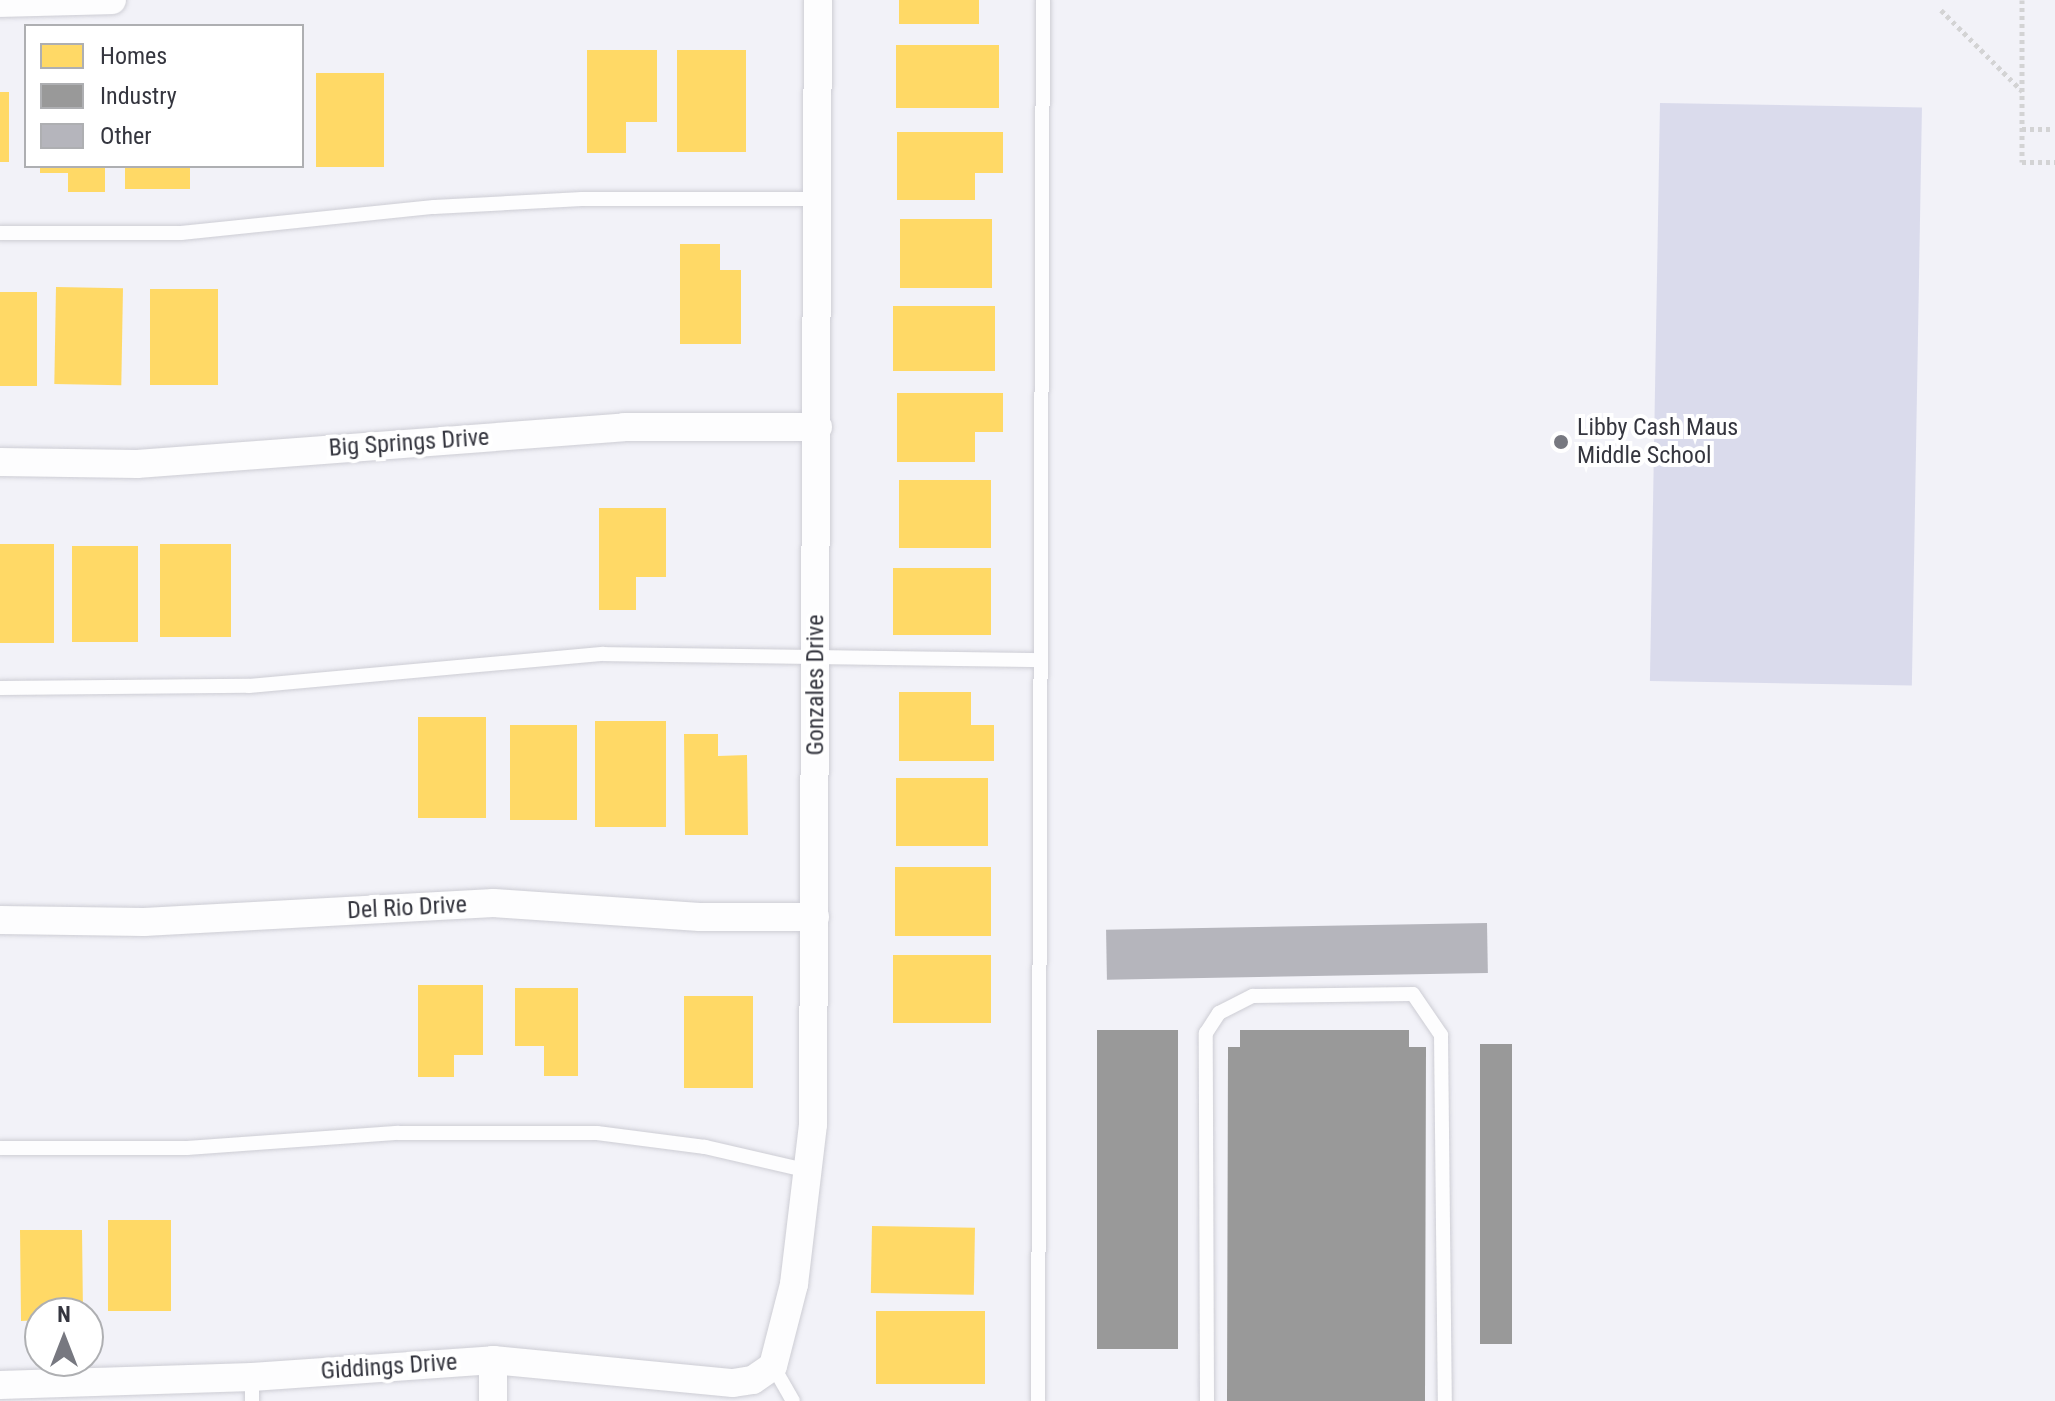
<!DOCTYPE html>
<style>
body{margin:0}
#map{position:relative;width:2055px;height:1401px;overflow:hidden;background:#f2f2f8;font-family:"Roboto Condensed",sans-serif}
div>[style]{position:absolute}
[style*='--x']{left:calc(var(--x)*1px);top:calc(var(--y)*1px);width:calc(var(--w)*1px);rotate:calc(var(--a)*1deg)}
.green>*{inset:0;background:#dadbec;transform-origin:0 0}
.homes>*{inset:0;background:#ffd966;transform-origin:0 0}
.industry>*{inset:0;background:#999;transform-origin:0 0}
.building>*{inset:0;background:#b5b5bc;transform-origin:0 0}
.path>*{height:5px;margin-top:-2.5px;transform-origin:0;background:repeating-linear-gradient(90deg,#d3d3d4 0 4px,transparent 0 8px)}
.roads{filter:drop-shadow(0 0 2px #cdcdd4) drop-shadow(0 0 2px #cdcdd4)}
.lane>*{height:14px;margin:-7px;padding:0 7px;transform-origin:7px;border-radius:7px;background:#fdfdfe}
.street>*{height:28px;margin:-14px;padding:0 14px;transform-origin:14px;border-radius:14px;background:#fdfdfe}
.dots>*{width:22px;height:22px;translate:-50% -50%;box-sizing:border-box;border:4px solid #fff;border-radius:50%}
span{translate:-50% -50%;white-space:nowrap;text-align:center;line-height:1.15;-webkit-text-stroke:8px #fff;paint-order:stroke}
.poi-label{font-size:24px;color:#35363f}
.left{translate:0 -50%;text-align:left}
.street-label{font-size:24px;color:#35363f}
.legend{position:absolute;left:24px;top:24px;width:280px;height:144px;box-sizing:border-box;background:#fff;border:2px solid #aeafb2;margin:0;padding:10px 14px;list-style:none;font-size:24px;color:#35363f}
.legend li{display:flex;align-items:center;gap:16px;height:40px}
.legend b{width:40px;border:2px solid #aeafb2}
.north{position:absolute;left:24px;top:1297px;width:80px;height:80px;box-sizing:border-box;background:#fff;border:2px solid #aeafb2;border-radius:50%;rotate:0deg;font-size:22px;font-weight:700;line-height:32px;text-align:center;color:#35363f}
.north::after{content:'';display:block;margin:auto;width:28px;height:36px;background:#777880;clip-path:polygon(50% 0,100% 100%,50% 72%,0 100%)}
</style>
<div id="map">
<div class="green">
<div style="left:1660px;top:103px;width:262px;height:578px;rotate:1deg"></div>
</div>
<div class="homes">
<div style="left:899px;top:0;width:80px;height:24px"></div>
<div style="left:896px;top:45px;width:103px;height:63px"></div>
<div style="clip-path:polygon(587px 50px,657px 50px,657px 122px,626px 122px,626px 153px,587px 153px)"></div>
<div style="left:677px;top:50px;width:69px;height:102px"></div>
<div style="left:316px;top:73px;width:68px;height:94px"></div>
<div style="left:0;top:92px;width:9px;height:70px"></div>
<div style="clip-path:polygon(897px 132px,1003px 132px,1003px 173px,975px 173px,975px 200px,897px 200px)"></div>
<div style="clip-path:polygon(40px 166px,105px 166px,105px 192px,68px 192px,68px 173px,40px 173px)"></div>
<div style="left:125px;top:166px;width:65px;height:23px"></div>
<div style="left:900px;top:219px;width:92px;height:69px"></div>
<div style="clip-path:polygon(680px 244px,720px 244px,720px 270px,741px 270px,741px 344px,680px 344px)"></div>
<div style="left:56px;top:287px;width:67px;height:97px;rotate:1deg"></div>
<div style="left:150px;top:289px;width:68px;height:96px"></div>
<div style="left:0;top:292px;width:37px;height:94px"></div>
<div style="left:893px;top:306px;width:102px;height:65px"></div>
<div style="clip-path:polygon(897px 393px,1003px 393px,1003px 432px,975px 432px,975px 462px,897px 462px)"></div>
<div style="left:899px;top:480px;width:92px;height:68px"></div>
<div style="clip-path:polygon(599px 508px,666px 508px,666px 577px,636px 577px,636px 610px,599px 610px)"></div>
<div style="left:0;top:544px;width:54px;height:99px"></div>
<div style="left:160px;top:544px;width:71px;height:93px"></div>
<div style="left:72px;top:546px;width:66px;height:96px"></div>
<div style="left:893px;top:568px;width:98px;height:67px"></div>
<div style="clip-path:polygon(899px 692px,971px 692px,971px 725px,994px 725px,994px 761px,899px 761px)"></div>
<div style="left:418px;top:717px;width:68px;height:101px"></div>
<div style="left:595px;top:721px;width:71px;height:106px"></div>
<div style="left:510px;top:725px;width:67px;height:95px"></div>
<div style="clip-path:polygon(684px 734px,718px 734px,718px 756px,747px 755px,748px 835px,685px 835px)"></div>
<div style="left:896px;top:778px;width:92px;height:68px"></div>
<div style="left:895px;top:867px;width:96px;height:69px"></div>
<div style="left:893px;top:955px;width:98px;height:68px"></div>
<div style="clip-path:polygon(418px 985px,483px 985px,483px 1055px,454px 1055px,454px 1077px,418px 1077px)"></div>
<div style="clip-path:polygon(515px 988px,578px 988px,578px 1076px,544px 1076px,544px 1046px,515px 1046px)"></div>
<div style="left:684px;top:996px;width:69px;height:92px"></div>
<div style="left:108px;top:1220px;width:63px;height:91px"></div>
<div style="left:872px;top:1226px;width:103px;height:67px;rotate:1deg"></div>
<div style="clip-path:polygon(20px 1230px,82px 1230px,83px 1313px,40px 1313px,40px 1320px,21px 1321px)"></div>
<div style="left:876px;top:1311px;width:109px;height:73px"></div>
</div>
<div class="industry">
<div style="left:1097px;top:1030px;width:81px;height:319px"></div>
<div style="clip-path:polygon(1240px 1030px,1409px 1030px,1409px 1047px,1426px 1047px,1425px 1401px,1227px 1401px,1228px 1047px,1240px 1047px)"></div>
<div style="left:1480px;top:1044px;width:32px;height:300px"></div>
</div>
<div class="building">
<div style="left:1487px;top:923px;width:50px;height:381px;rotate:89deg"></div>
</div>
<div class="path">
<div style="--x:2022;--y:0;--w:162;--a:90"></div>
<div style="--x:2022;--y:162;--w:33;--a:0"></div>
<div style="--x:1941;--y:10;--w:115;--a:45"></div>
<div style="--x:2022;--y:129;--w:32;--a:0"></div>
</div>
<div class="roads">
<div class="lane">
<div style="--x:0;--y:233;--w:181;--a:0"></div>
<div style="--x:181;--y:233;--w:254;--a:-5.9"></div>
<div style="--x:434;--y:207;--w:148;--a:-3.1"></div>
<div style="--x:582;--y:199;--w:238;--a:0"></div>
<div style="--x:0;--y:688;--w:249;--a:-0.5"></div>
<div style="--x:249;--y:686;--w:356;--a:-5.2"></div>
<div style="--x:604;--y:654;--w:437;--a:0.8"></div>
<div style="--x:0;--y:1148;--w:187;--a:0"></div>
<div style="--x:187;--y:1148;--w:212;--a:-4.1"></div>
<div style="--x:398;--y:1133;--w:199;--a:0"></div>
<div style="--x:597;--y:1133;--w:109;--a:7.4"></div>
<div style="--x:705;--y:1147;--w:107;--a:13"></div>
<div style="--x:773;--y:1366;--w:40;--a:60.3"></div>
<div style="--x:252;--y:1377;--w:24;--a:90"></div>
<div style="--x:1038;--y:1401;--w:1401;--a:-89.8"></div>
<div style="--x:1207;--y:1401;--w:368;--a:-90.2"></div>
<div style="--x:1206;--y:1033;--w:24;--a:-57"></div>
<div style="--x:1219;--y:1013;--w:38;--a:-27"></div>
<div style="--x:1253;--y:996;--w:160;--a:-0.7"></div>
<div style="--x:1413;--y:994;--w:50;--a:55.7"></div>
<div style="--x:1441;--y:1035;--w:366;--a:89.4"></div>
</div>
<div class="street">
<div style="--x:0;--y:3;--w:112;--a:-1.5"></div>
<div style="--x:0;--y:462;--w:137;--a:0.8"></div>
<div style="--x:137;--y:464;--w:488;--a:-4.3"></div>
<div style="--x:624;--y:427;--w:194;--a:0"></div>
<div style="--x:0;--y:920;--w:144;--a:0.8"></div>
<div style="--x:144;--y:922;--w:350;--a:-3.1"></div>
<div style="--x:493;--y:903;--w:207;--a:3.9"></div>
<div style="--x:700;--y:917;--w:115;--a:0"></div>
<div style="--x:493;--y:1360;--w:41;--a:90"></div>
<div style="--x:0;--y:1385;--w:252;--a:-1.8"></div>
<div style="--x:252;--y:1377;--w:242;--a:-4"></div>
<div style="--x:493;--y:1360;--w:241;--a:5.5"></div>
<div style="--x:733;--y:1383;--w:20;--a:-9"></div>
<div style="--x:753;--y:1380;--w:24;--a:-35"></div>
<div style="--x:773;--y:1366;--w:85;--a:-75.6"></div>
<div style="--x:794;--y:1284;--w:161;--a:-83.2"></div>
<div style="--x:813;--y:1124;--w:1124;--a:-89.75"></div>
</div>
</div>
<div class="dots">
<div style="left:1561px;top:442px;background:#777880"></div>
</div>
<div class="poi-label">
<span class="left" style="left:1577px;top:442px">Libby Cash Maus<br>Middle School</span>
</div>
<div class="street-label">
<span style="left:409px;top:443px;rotate:-4deg">Big Springs Drive</span>
<span style="left:816px;top:685px;rotate:-90deg">Gonzales Drive</span>
<span style="left:407px;top:908px;rotate:-3deg">Del Rio Drive</span>
<span style="left:389px;top:1367px;rotate:-4deg">Giddings Drive</span>
</div>
<ul class="legend">
<li><b style="height:22px;background:#ffd966"></b>Homes</li>
<li><b style="height:22px;background:#999"></b>Industry</li>
<li><b style="height:22px;background:#b5b5bc"></b>Other</li>
</ul>
<div class="north">N</div>
</div>
